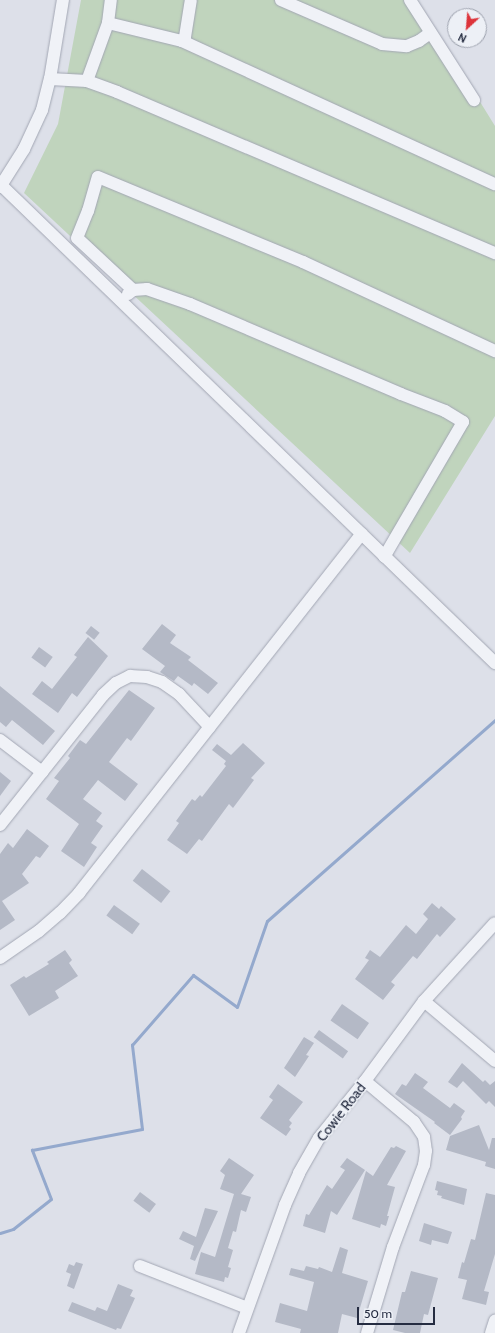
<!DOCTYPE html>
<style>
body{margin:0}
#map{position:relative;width:495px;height:1333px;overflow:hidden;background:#dde0e9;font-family:Cabin,sans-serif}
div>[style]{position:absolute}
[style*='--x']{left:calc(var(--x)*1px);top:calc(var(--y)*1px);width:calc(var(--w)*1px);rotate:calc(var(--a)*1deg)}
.green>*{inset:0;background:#c0d4bd}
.stream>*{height:3px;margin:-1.5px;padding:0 1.5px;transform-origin:1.5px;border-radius:1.5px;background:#94a9cd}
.building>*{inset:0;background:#b4b9c6;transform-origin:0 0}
.roads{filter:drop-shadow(0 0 1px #a2a6b3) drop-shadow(0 0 1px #a2a6b3)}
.minor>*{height:12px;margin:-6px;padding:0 6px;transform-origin:6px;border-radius:6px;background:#f0f2f7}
span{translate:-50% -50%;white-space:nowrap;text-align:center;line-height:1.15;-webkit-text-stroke:3.5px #edf0f6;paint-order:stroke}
.street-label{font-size:14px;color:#252c41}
.north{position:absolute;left:447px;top:8px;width:40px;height:40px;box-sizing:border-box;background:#edf0f6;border:1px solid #9da2ae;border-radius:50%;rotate:206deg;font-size:11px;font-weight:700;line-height:16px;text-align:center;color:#252c41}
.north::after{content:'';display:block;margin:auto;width:14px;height:18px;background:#dd333a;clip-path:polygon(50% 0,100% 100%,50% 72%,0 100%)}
.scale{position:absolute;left:357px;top:1307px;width:78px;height:18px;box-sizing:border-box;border:2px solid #252c41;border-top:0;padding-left:5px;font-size:12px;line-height:14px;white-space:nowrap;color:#252c41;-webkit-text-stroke:3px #edf0f6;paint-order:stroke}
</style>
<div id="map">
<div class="green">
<div style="clip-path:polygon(81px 0,417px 0,495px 126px,495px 416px,410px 553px,24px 193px,58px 124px)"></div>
</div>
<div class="stream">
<div style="--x:0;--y:1233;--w:14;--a:-17"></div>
<div style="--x:13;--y:1229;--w:48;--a:-38.3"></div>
<div style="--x:51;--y:1199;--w:53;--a:-111.2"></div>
<div style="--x:32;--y:1150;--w:112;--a:-10.8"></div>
<div style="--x:142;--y:1129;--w:85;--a:-96.8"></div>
<div style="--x:132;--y:1045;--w:93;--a:-48.9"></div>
<div style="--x:193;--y:975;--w:54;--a:36"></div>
<div style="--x:237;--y:1007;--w:91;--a:-70.8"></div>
<div style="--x:267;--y:921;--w:304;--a:-41.4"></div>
</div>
<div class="building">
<div style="clip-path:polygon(162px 624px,176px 635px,170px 643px,191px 657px,188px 660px,218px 683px,208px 694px,194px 683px,192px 686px,178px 676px,174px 681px,160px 672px,165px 666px,142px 649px)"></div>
<div style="left:91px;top:626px;width:11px;height:9px;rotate:38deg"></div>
<div style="clip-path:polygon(88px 637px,108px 656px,77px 697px,72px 693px,58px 713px,32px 694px,42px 681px,52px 689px,77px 657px,74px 655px)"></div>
<div style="left:39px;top:647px;width:17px;height:13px;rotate:36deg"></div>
<div style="clip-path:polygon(0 686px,55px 731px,43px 745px,12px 720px,6px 727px,0 722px)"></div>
<div style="clip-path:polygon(129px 690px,155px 708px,131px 741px,127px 738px,109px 762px,138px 784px,125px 801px,98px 780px,83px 799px,102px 813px,96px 821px,103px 826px,91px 843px,97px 847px,84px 867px,61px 851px,79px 824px,46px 799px,59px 781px,54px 778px,70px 758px,68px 756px,80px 740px,86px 744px)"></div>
<div style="clip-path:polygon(243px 743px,265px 763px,251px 778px,254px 780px,233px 808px,229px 804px,202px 841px,199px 839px,187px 854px,167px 840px,179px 823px,176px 821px,192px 799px,195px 801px,200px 795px,202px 797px,226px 766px,224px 764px,226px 761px,212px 750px,217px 744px,231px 755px)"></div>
<div style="clip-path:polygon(0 772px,11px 781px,0 796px)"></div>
<div style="clip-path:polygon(27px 829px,49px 846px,40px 858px,36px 856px,22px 874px,29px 883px,2px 901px,15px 920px,0 930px,0 854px,8px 843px,13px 848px)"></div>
<div style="left:142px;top:869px;width:36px;height:15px;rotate:38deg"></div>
<div style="clip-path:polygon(432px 903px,439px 909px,441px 906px,456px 919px,440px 937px,437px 934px,417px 959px,413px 956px,391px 982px,395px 985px,383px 1000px,355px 979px,369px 960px,365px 958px,370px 950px,380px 957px,406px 925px,416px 934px,428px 919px,423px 914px)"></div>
<div style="left:114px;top:905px;width:32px;height:13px;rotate:36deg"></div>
<div style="clip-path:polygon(65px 950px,72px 960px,69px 963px,78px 976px,55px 991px,59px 998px,29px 1016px,10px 985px,24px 976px,26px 978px,49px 964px,47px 962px)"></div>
<div style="left:342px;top:1004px;width:33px;height:20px;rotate:35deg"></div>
<div style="left:319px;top:1030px;width:36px;height:9px;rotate:36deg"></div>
<div style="clip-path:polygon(304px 1037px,314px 1043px,306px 1055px,309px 1056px,295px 1077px,284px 1068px)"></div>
<div style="clip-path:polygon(462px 1063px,483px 1082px,485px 1080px,490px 1085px,495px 1081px,495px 1107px,489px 1101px,486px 1104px,463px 1081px,457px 1088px,448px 1082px)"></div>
<div style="clip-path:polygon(415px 1073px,428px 1082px,423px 1088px,450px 1108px,454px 1103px,465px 1111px,461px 1117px,462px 1119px,450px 1135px,434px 1123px,435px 1122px,395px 1094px,402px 1084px,406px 1086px)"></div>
<div style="clip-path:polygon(278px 1084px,303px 1102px,289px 1120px,292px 1123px,289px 1127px,291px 1129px,286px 1136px,260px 1118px,273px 1100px,269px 1097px)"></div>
<div style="clip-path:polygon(479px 1125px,489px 1150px,492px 1138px,495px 1138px,495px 1169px,485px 1166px,486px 1162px,446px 1150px,450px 1136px)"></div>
<div style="clip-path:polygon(396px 1146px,406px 1151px,387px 1185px,395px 1187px,387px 1216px,389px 1216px,386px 1226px,381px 1224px,380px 1228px,352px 1219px,366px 1171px,373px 1176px,391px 1147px,394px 1148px)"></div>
<div style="clip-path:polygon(229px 1158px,254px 1175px,241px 1194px,251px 1197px,246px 1212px,241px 1210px,236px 1232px,233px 1231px,228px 1248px,233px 1250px,228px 1267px,231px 1268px,228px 1278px,225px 1277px,224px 1282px,195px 1274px,201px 1252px,215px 1257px,234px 1194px,220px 1189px,225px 1175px,220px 1171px)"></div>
<div style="clip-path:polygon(347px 1158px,365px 1170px,337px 1215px,331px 1211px,325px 1233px,303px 1226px,306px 1214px,309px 1215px,327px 1185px,332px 1189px,345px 1170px,340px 1167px)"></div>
<div style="clip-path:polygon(437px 1181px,467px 1189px,464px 1205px,441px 1198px,442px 1196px,437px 1195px,438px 1191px,435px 1190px)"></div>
<div style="left:140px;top:1192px;width:20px;height:11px;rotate:37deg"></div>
<div style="clip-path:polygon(486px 1193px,495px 1195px,495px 1254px,484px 1291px,489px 1292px,486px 1305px,462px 1299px,467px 1280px,458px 1278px,462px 1262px,464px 1263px,471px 1239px,475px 1240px)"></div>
<div style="clip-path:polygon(205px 1208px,218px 1211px,195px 1261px,190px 1259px,194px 1246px,179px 1239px,183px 1231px,196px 1237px)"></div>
<div style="clip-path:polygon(424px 1223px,452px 1232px,448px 1244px,432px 1240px,431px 1245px,419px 1241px)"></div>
<div style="clip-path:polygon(340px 1247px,348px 1250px,342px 1273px,368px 1281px,357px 1318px,342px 1314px,338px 1333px,300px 1333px,301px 1329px,275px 1322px,280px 1303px,307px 1311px,314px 1282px,289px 1275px,291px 1268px,304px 1271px,306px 1266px,318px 1269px,319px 1267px,332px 1272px)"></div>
<div style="clip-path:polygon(76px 1262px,83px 1264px,74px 1289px,67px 1286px,71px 1274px,66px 1272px,69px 1264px,74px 1266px)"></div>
<div style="clip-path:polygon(411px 1271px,438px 1278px,428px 1315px,424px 1314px,420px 1333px,405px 1333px,393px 1330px,402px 1292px,405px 1292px)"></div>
<div style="clip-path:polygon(118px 1284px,133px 1290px,130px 1296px,135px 1298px,121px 1329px,117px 1328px,116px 1330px,68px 1311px,72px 1302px,95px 1311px,97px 1307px,107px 1311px)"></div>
</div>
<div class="roads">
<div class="minor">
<div style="--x:281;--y:0;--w:110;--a:23.5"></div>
<div style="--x:382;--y:44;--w:25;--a:5"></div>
<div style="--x:407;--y:46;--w:13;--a:-23"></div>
<div style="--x:419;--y:41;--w:14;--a:-36"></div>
<div style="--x:410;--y:0;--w:119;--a:57.4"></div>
<div style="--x:108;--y:23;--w:76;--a:13.7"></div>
<div style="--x:182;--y:41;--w:344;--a:24.6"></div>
<div style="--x:182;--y:41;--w:5;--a:-53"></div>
<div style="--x:185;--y:37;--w:37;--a:-81"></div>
<div style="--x:50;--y:79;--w:37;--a:3"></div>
<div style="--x:87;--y:81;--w:32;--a:20"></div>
<div style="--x:117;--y:92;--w:411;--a:23.1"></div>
<div style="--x:87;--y:81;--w:62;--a:-70.1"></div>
<div style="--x:108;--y:23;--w:23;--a:-83"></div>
<div style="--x:0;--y:184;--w:689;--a:44.06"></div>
<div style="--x:0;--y:187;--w:45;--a:-57.7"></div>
<div style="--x:24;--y:149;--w:43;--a:-65.2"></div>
<div style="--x:42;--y:110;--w:32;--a:-76"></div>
<div style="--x:50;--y:79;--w:80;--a:-80.7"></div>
<div style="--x:133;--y:290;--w:76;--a:-137.1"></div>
<div style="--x:77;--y:238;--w:29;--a:-68"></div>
<div style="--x:88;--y:211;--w:35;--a:-74"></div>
<div style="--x:98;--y:177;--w:222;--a:22.5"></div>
<div style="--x:303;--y:262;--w:212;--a:24.9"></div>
<div style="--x:128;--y:294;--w:6;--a:-39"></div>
<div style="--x:133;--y:290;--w:14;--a:-4"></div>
<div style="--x:147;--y:289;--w:46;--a:19.2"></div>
<div style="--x:190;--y:304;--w:229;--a:23.1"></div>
<div style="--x:401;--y:394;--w:47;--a:21.1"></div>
<div style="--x:445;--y:411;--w:21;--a:31"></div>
<div style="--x:463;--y:422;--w:156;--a:120.3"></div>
<div style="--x:0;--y:740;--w:53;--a:37.3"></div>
<div style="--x:0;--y:825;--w:166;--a:-51.6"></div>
<div style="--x:103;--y:695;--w:18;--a:-43"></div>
<div style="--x:116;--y:683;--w:16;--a:-27"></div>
<div style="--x:130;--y:676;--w:17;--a:3"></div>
<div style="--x:147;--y:677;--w:16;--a:18"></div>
<div style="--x:162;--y:682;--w:21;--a:35"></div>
<div style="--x:179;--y:694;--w:45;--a:46.8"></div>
<div style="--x:0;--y:958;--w:47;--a:-34.7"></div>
<div style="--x:39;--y:931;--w:28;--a:-41"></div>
<div style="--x:60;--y:913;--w:28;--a:-46"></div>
<div style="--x:79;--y:893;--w:457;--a:-51.8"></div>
<div style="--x:424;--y:1001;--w:93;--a:40.2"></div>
<div style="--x:365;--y:1081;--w:64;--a:39.9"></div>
<div style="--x:414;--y:1122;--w:18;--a:56"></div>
<div style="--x:424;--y:1137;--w:14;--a:82"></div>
<div style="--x:426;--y:1151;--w:14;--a:98"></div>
<div style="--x:424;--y:1165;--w:88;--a:110.7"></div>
<div style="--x:393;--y:1247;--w:90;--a:106.8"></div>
<div style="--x:140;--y:1266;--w:115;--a:21.4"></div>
<div style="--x:239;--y:1333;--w:136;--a:-70.2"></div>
<div style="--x:285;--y:1205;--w:35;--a:-66"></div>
<div style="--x:299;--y:1173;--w:40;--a:-60.3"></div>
<div style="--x:319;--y:1138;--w:73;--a:-51.1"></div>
<div style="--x:365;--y:1081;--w:99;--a:-53.6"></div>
<div style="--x:424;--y:1001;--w:105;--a:-47.7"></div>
<div style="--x:491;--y:1333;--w:13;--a:-72"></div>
</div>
</div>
<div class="street-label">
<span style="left:341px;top:1112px;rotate:-52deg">Cowie Road</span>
</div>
<div class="north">N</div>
<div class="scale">50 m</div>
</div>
